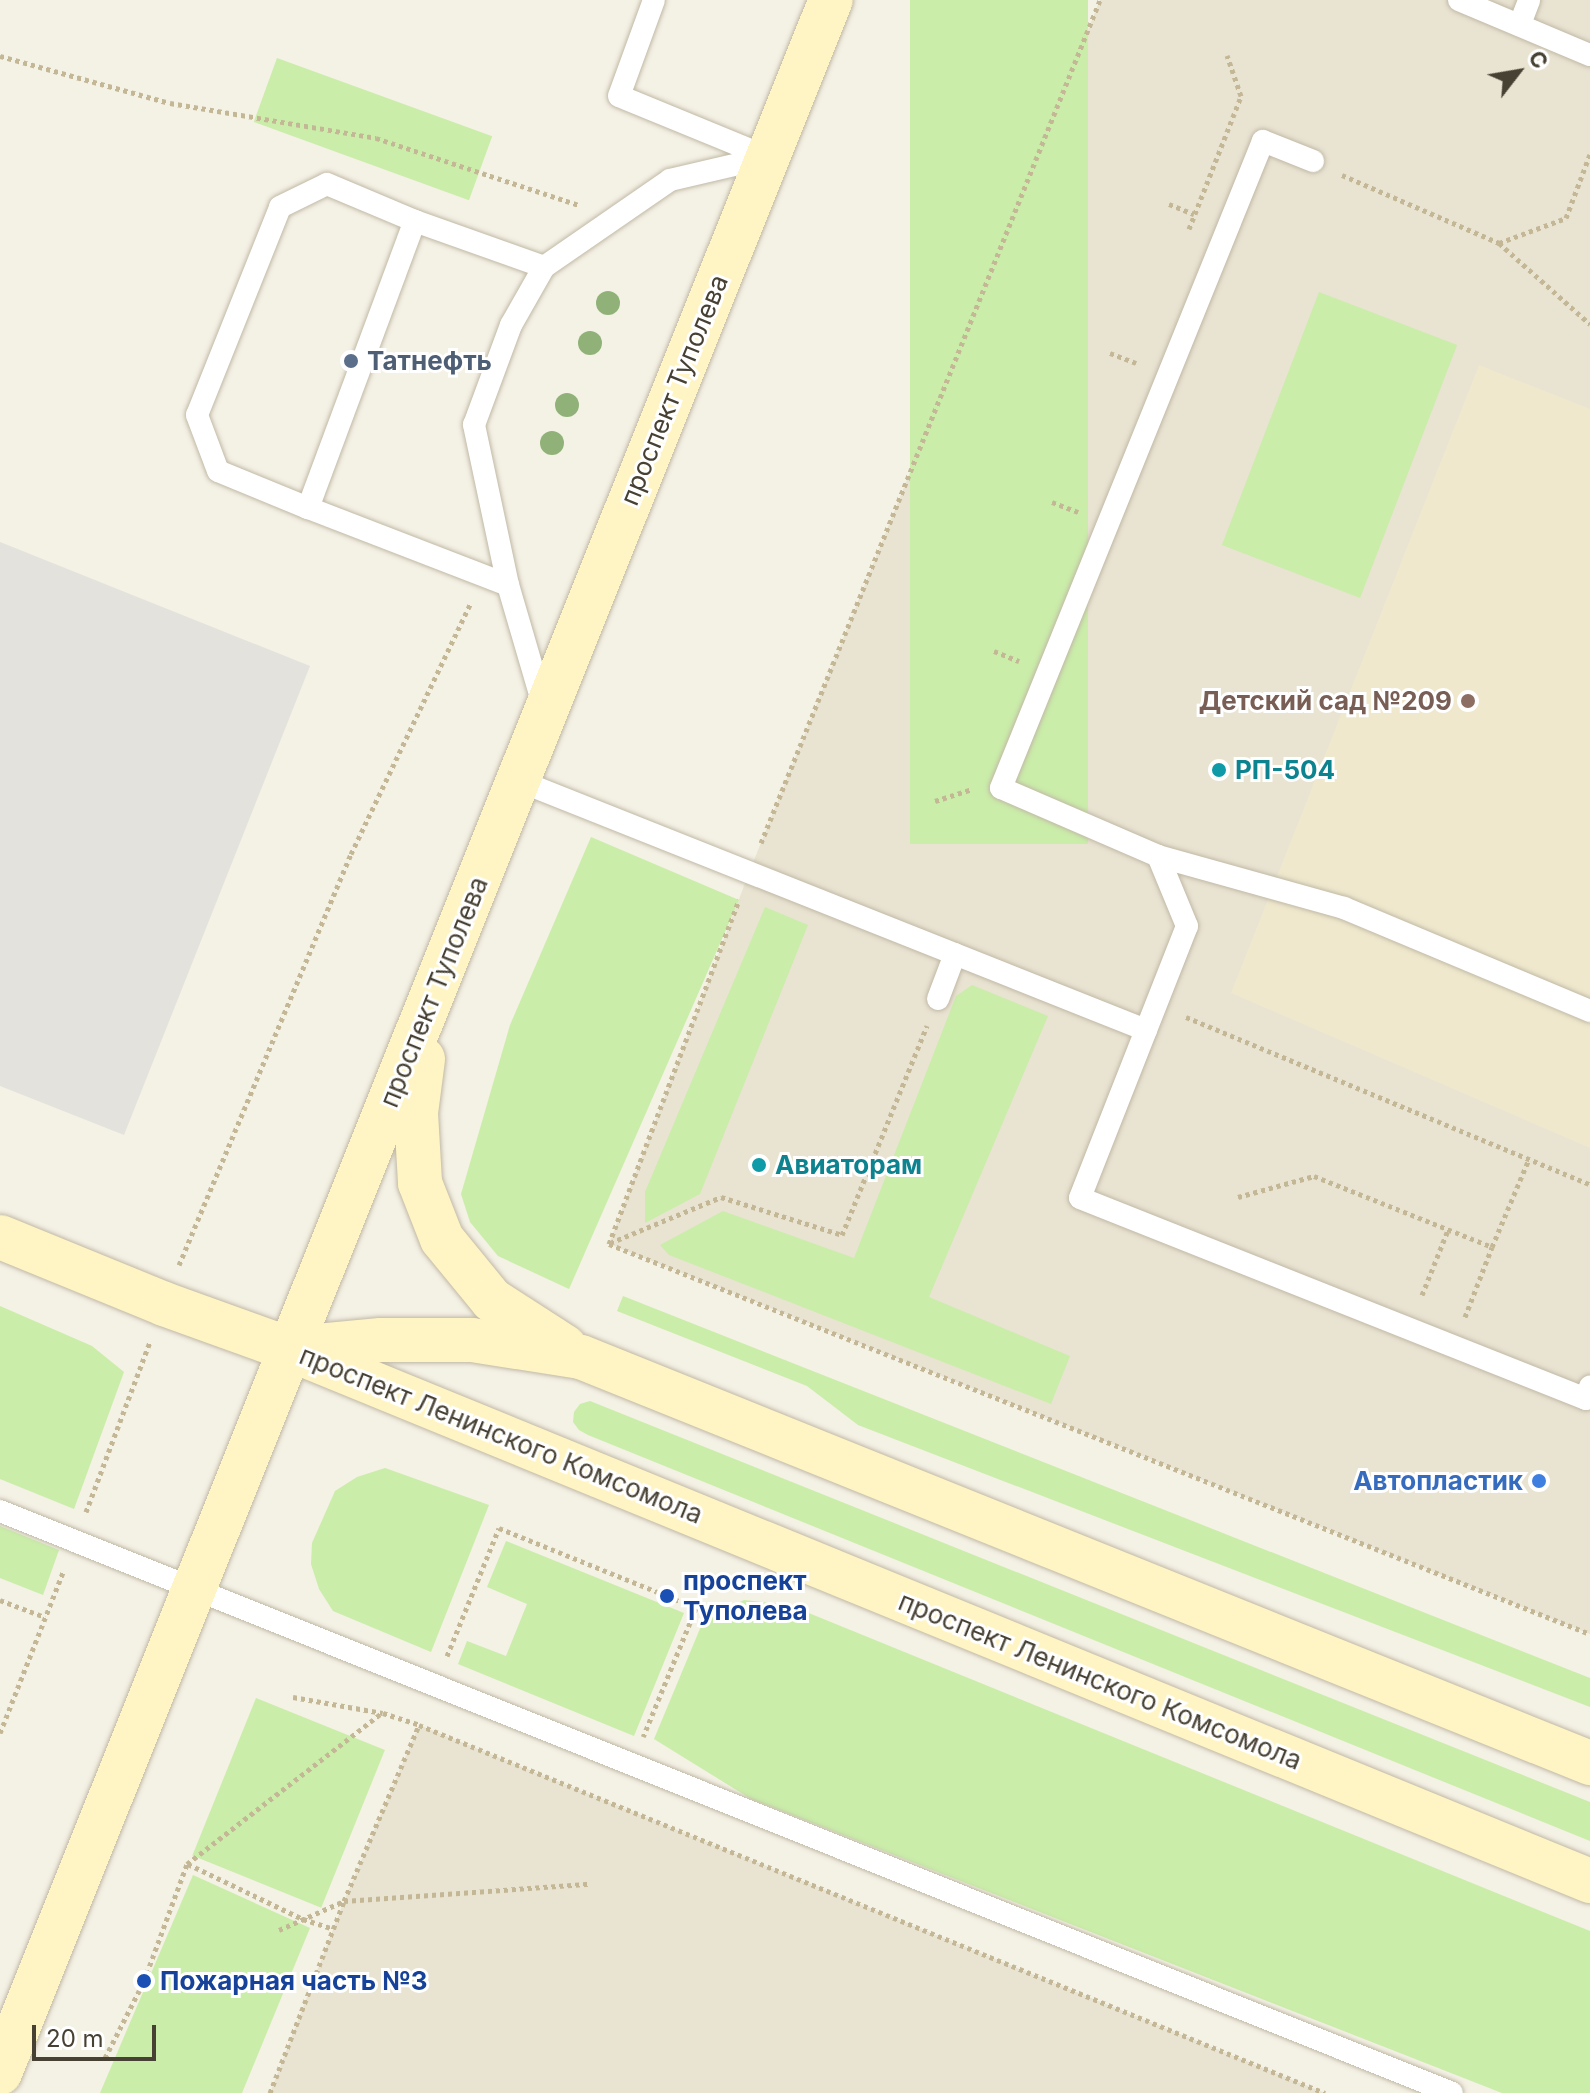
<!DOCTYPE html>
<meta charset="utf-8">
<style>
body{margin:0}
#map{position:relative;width:1590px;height:2093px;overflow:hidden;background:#f4f1e5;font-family:Inter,sans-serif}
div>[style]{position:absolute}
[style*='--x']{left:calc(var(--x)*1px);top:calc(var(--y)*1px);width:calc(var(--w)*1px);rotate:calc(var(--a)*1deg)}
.residential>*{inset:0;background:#e9e3d2}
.education>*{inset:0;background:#efe8cd}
.green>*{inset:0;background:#caeda9;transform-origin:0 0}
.parking>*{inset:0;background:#e4e2dd}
.path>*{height:5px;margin-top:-2.5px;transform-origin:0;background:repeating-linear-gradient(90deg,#c4b796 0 4px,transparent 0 8px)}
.roads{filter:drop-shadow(0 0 2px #c1b9a6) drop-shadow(0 0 2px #c1b9a6)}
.lane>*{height:22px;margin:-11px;padding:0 11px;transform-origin:11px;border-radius:11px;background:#fff}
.secondary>*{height:44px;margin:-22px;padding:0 22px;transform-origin:22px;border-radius:22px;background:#fff5c4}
.trees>*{width:24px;height:24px;margin:-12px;border-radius:50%;background:#90b279}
.dots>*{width:22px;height:22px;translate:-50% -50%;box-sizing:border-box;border:4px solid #fff;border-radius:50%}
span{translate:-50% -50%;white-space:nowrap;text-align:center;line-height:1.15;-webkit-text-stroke:6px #fff;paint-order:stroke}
.service-label{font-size:26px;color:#4e5e75;font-weight:700}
.left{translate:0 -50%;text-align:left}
.street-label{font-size:26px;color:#474134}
.education-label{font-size:26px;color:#785e54;font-weight:700}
.right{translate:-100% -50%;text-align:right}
.culture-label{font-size:26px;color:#0d838f;font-weight:700}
.shop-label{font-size:26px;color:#366cbe;font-weight:700}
.transit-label{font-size:26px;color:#164399;font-weight:700}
.north{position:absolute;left:1478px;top:32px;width:80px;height:80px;-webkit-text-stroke:6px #fff;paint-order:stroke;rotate:59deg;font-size:22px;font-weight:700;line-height:32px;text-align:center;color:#474134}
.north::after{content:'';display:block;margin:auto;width:28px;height:36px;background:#474134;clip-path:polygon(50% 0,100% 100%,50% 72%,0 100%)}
.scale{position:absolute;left:32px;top:2025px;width:124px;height:36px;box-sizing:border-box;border:4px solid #474134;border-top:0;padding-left:10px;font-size:24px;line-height:28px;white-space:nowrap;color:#474134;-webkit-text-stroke:6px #fff;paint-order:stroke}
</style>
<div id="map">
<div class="residential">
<div style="clip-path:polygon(1100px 0,1590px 0,1590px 1634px,609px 1244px,750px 870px)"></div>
<div style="clip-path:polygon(419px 1725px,1325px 2093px,270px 2093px,344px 1901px)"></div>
</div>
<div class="education">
<div style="clip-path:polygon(1479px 365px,1590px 409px,1590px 1148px,1231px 993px)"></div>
</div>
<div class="green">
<div style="left:910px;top:0;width:178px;height:844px"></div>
<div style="left:277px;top:58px;width:229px;height:68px;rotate:20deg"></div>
<div style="left:1319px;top:292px;width:148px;height:271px;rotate:21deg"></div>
<div style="clip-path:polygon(591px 837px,739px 900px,569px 1289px,498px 1256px,470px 1222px,461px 1194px,510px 1025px)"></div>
<div style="clip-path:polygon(765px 907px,808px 925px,700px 1194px,645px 1223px,645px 1192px)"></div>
<div style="clip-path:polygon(972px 985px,1048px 1016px,929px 1297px,1070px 1356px,1051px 1404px,669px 1255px,660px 1245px,723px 1211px,854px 1258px,956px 996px)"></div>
<div style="clip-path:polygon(623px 1296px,1590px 1678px,1590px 1707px,858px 1425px,807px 1386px,617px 1311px)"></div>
<div style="clip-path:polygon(0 1306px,92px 1346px,124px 1372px,74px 1509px,0 1479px)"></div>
<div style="clip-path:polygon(590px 1401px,1590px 1802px,1590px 1841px,588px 1435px,579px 1430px,573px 1422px,574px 1412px,580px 1404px)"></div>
<div style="clip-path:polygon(385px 1468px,489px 1505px,431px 1652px,333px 1611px,319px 1589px,311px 1564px,312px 1543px,335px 1491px,357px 1477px)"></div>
<div style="clip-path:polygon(0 1526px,59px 1550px,43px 1595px,0 1578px)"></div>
<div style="clip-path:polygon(506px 1541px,684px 1613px,634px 1736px,458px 1664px,467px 1641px,506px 1656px,527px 1604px,487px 1587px)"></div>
<div style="clip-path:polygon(744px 1600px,789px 1605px,1590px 1931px,1590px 2093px,1502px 2093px,751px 1799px,654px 1739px,704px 1619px)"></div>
<div style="left:256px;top:1698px;width:139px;height:170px;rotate:22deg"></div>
<div style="clip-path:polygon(193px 1875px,310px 1928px,242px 2093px,100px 2093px)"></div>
</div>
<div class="parking">
<div style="clip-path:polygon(0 542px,310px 666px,124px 1135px,0 1086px)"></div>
</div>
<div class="path">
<div style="--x:0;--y:56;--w:176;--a:15.5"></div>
<div style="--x:170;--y:103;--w:209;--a:9.6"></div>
<div style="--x:376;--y:138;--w:214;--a:18.3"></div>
<div style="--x:1342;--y:175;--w:171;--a:23.4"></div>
<div style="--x:1499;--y:243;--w:72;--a:-20.5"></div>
<div style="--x:1566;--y:218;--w:68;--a:-69.4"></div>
<div style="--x:1169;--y:204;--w:27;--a:22"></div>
<div style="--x:1189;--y:229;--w:143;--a:-68.6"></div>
<div style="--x:1241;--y:96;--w:43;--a:-108.9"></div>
<div style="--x:1499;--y:243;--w:122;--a:41.7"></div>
<div style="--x:1110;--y:353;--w:28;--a:21"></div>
<div style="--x:1052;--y:502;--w:28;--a:21"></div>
<div style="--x:994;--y:651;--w:27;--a:22"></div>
<div style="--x:935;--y:801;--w:38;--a:-18"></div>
<div style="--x:761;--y:843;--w:909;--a:-68.09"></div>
<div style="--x:1186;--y:1017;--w:437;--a:22.5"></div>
<div style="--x:1238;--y:1197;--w:79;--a:-15.4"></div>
<div style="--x:1314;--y:1176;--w:192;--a:21.7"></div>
<div style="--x:1492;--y:1247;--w:95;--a:-67.2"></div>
<div style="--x:610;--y:1243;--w:120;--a:-22.5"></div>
<div style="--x:721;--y:1197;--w:127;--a:17.4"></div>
<div style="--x:842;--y:1235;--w:226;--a:-67.9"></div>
<div style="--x:609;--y:1244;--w:368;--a:-69.3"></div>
<div style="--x:609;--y:1244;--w:1056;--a:21.68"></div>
<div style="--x:179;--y:1265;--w:446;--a:-67.3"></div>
<div style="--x:351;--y:854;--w:277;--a:-64.5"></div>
<div style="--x:1422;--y:1295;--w:70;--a:-68.2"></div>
<div style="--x:1465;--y:1317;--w:75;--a:-68.9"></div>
<div style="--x:86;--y:1512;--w:182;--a:-69.4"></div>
<div style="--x:0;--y:1600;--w:48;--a:20.7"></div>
<div style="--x:447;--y:1656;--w:138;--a:-67.9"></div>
<div style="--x:499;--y:1528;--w:181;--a:22"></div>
<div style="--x:667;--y:1596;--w:31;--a:22"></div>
<div style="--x:696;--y:1608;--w:139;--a:112.3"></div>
<div style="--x:293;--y:1697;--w:91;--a:10.1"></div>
<div style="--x:383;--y:1713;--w:38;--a:18"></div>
<div style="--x:419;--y:1725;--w:978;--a:22.11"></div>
<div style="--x:0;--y:1733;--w:175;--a:-68.6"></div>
<div style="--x:188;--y:1864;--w:127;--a:25.6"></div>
<div style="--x:303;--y:1919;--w:32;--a:18"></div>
<div style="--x:279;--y:1930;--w:71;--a:-24"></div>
<div style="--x:344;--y:1901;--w:246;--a:-4"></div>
<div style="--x:105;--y:2058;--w:86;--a:-63.1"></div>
<div style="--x:144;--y:1981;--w:125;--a:-69.8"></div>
<div style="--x:187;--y:1864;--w:247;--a:-37.8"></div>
<div style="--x:270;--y:2093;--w:206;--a:-68.9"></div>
<div style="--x:344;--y:1901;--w:191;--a:-66.9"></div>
</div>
<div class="roads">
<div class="lane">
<div style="--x:654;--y:0;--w:102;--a:110"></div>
<div style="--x:619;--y:96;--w:161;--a:22.3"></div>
<div style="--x:1459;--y:0;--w:142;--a:22.8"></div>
<div style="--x:1520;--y:24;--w:26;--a:-69"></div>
<div style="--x:1313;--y:161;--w:54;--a:-158.2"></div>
<div style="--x:1263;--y:141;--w:698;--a:112.05"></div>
<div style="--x:1001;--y:788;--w:171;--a:23.4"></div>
<div style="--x:1158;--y:856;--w:76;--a:67.5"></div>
<div style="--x:1187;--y:926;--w:292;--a:111.5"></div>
<div style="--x:1080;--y:1198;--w:544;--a:21.66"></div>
<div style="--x:1586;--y:1399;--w:13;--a:-72"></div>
<div style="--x:308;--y:508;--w:97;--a:-157.7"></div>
<div style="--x:218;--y:471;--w:60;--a:-110.6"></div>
<div style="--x:197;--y:415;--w:224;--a:-68.2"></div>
<div style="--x:280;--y:207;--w:52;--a:-26.1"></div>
<div style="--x:327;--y:184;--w:95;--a:22.8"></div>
<div style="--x:508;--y:585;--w:214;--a:-158.9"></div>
<div style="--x:308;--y:508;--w:306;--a:-69.6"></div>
<div style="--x:415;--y:221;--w:137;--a:19.6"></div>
<div style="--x:544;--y:708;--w:128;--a:-106.3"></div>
<div style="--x:508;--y:585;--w:164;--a:-102"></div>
<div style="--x:474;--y:425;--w:107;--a:-69.7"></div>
<div style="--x:511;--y:325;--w:67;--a:-60.4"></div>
<div style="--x:544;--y:267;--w:153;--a:-34.6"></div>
<div style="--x:670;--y:180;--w:101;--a:-13.2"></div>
<div style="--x:517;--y:780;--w:677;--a:21.68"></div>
<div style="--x:1158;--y:856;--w:193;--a:15.6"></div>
<div style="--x:1344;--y:908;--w:267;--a:22.7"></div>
<div style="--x:938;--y:999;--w:48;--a:-69.3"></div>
<div style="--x:0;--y:1511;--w:1564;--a:21.84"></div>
</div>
<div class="secondary">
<div style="--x:423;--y:1059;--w:54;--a:97.4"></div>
<div style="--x:416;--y:1113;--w:70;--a:86.7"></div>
<div style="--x:420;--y:1183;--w:60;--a:68.6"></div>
<div style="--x:442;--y:1239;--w:79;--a:50.7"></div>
<div style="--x:492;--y:1300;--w:87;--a:32.8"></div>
<div style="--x:0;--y:1237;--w:177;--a:22.2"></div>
<div style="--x:164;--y:1304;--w:133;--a:19.8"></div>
<div style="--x:289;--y:1349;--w:1406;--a:22.24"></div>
<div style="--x:296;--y:1348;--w:85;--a:-5.4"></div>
<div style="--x:381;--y:1340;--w:91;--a:0"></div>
<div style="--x:472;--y:1340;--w:110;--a:8.9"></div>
<div style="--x:581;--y:1357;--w:1088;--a:21.92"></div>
<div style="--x:0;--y:2073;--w:2233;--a:-68.16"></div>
</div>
</div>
<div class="trees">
<div style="left:608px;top:303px"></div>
<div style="left:590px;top:343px"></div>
<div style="left:567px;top:405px"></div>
<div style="left:552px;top:443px"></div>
</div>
<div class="dots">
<div style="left:351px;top:361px;background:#5c6f8a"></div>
<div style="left:1468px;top:701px;background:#8d6e63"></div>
<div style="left:1219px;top:770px;background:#0f9aa8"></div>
<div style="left:759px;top:1165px;background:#0f9aa8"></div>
<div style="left:1539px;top:1481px;background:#3f7fe0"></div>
<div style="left:667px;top:1596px;background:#1a4fb4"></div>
<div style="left:144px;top:1981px;background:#1a4fb4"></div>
</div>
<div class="service-label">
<span class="left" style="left:367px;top:361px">Татнефть</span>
</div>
<div class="street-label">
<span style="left:674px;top:390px;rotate:-68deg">проспект Туполева</span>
<span style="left:434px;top:992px;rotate:-68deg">проспект Туполева</span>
<span style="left:501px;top:1435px;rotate:22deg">проспект Ленинского Комсомола</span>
<span style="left:1100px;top:1681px;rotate:22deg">проспект Ленинского Комсомола</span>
</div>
<div class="education-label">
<span class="right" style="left:1452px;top:701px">Детский сад №209</span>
</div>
<div class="culture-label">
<span class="left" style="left:1235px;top:770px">РП-504</span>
<span class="left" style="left:775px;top:1165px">Авиаторам</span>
</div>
<div class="shop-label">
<span class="right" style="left:1523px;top:1481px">Автопластик</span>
</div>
<div class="transit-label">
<span class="left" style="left:683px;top:1596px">проспект<br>Туполева</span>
<span class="left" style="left:160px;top:1981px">Пожарная часть №3</span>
</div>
<div class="north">С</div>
<div class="scale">20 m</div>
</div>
